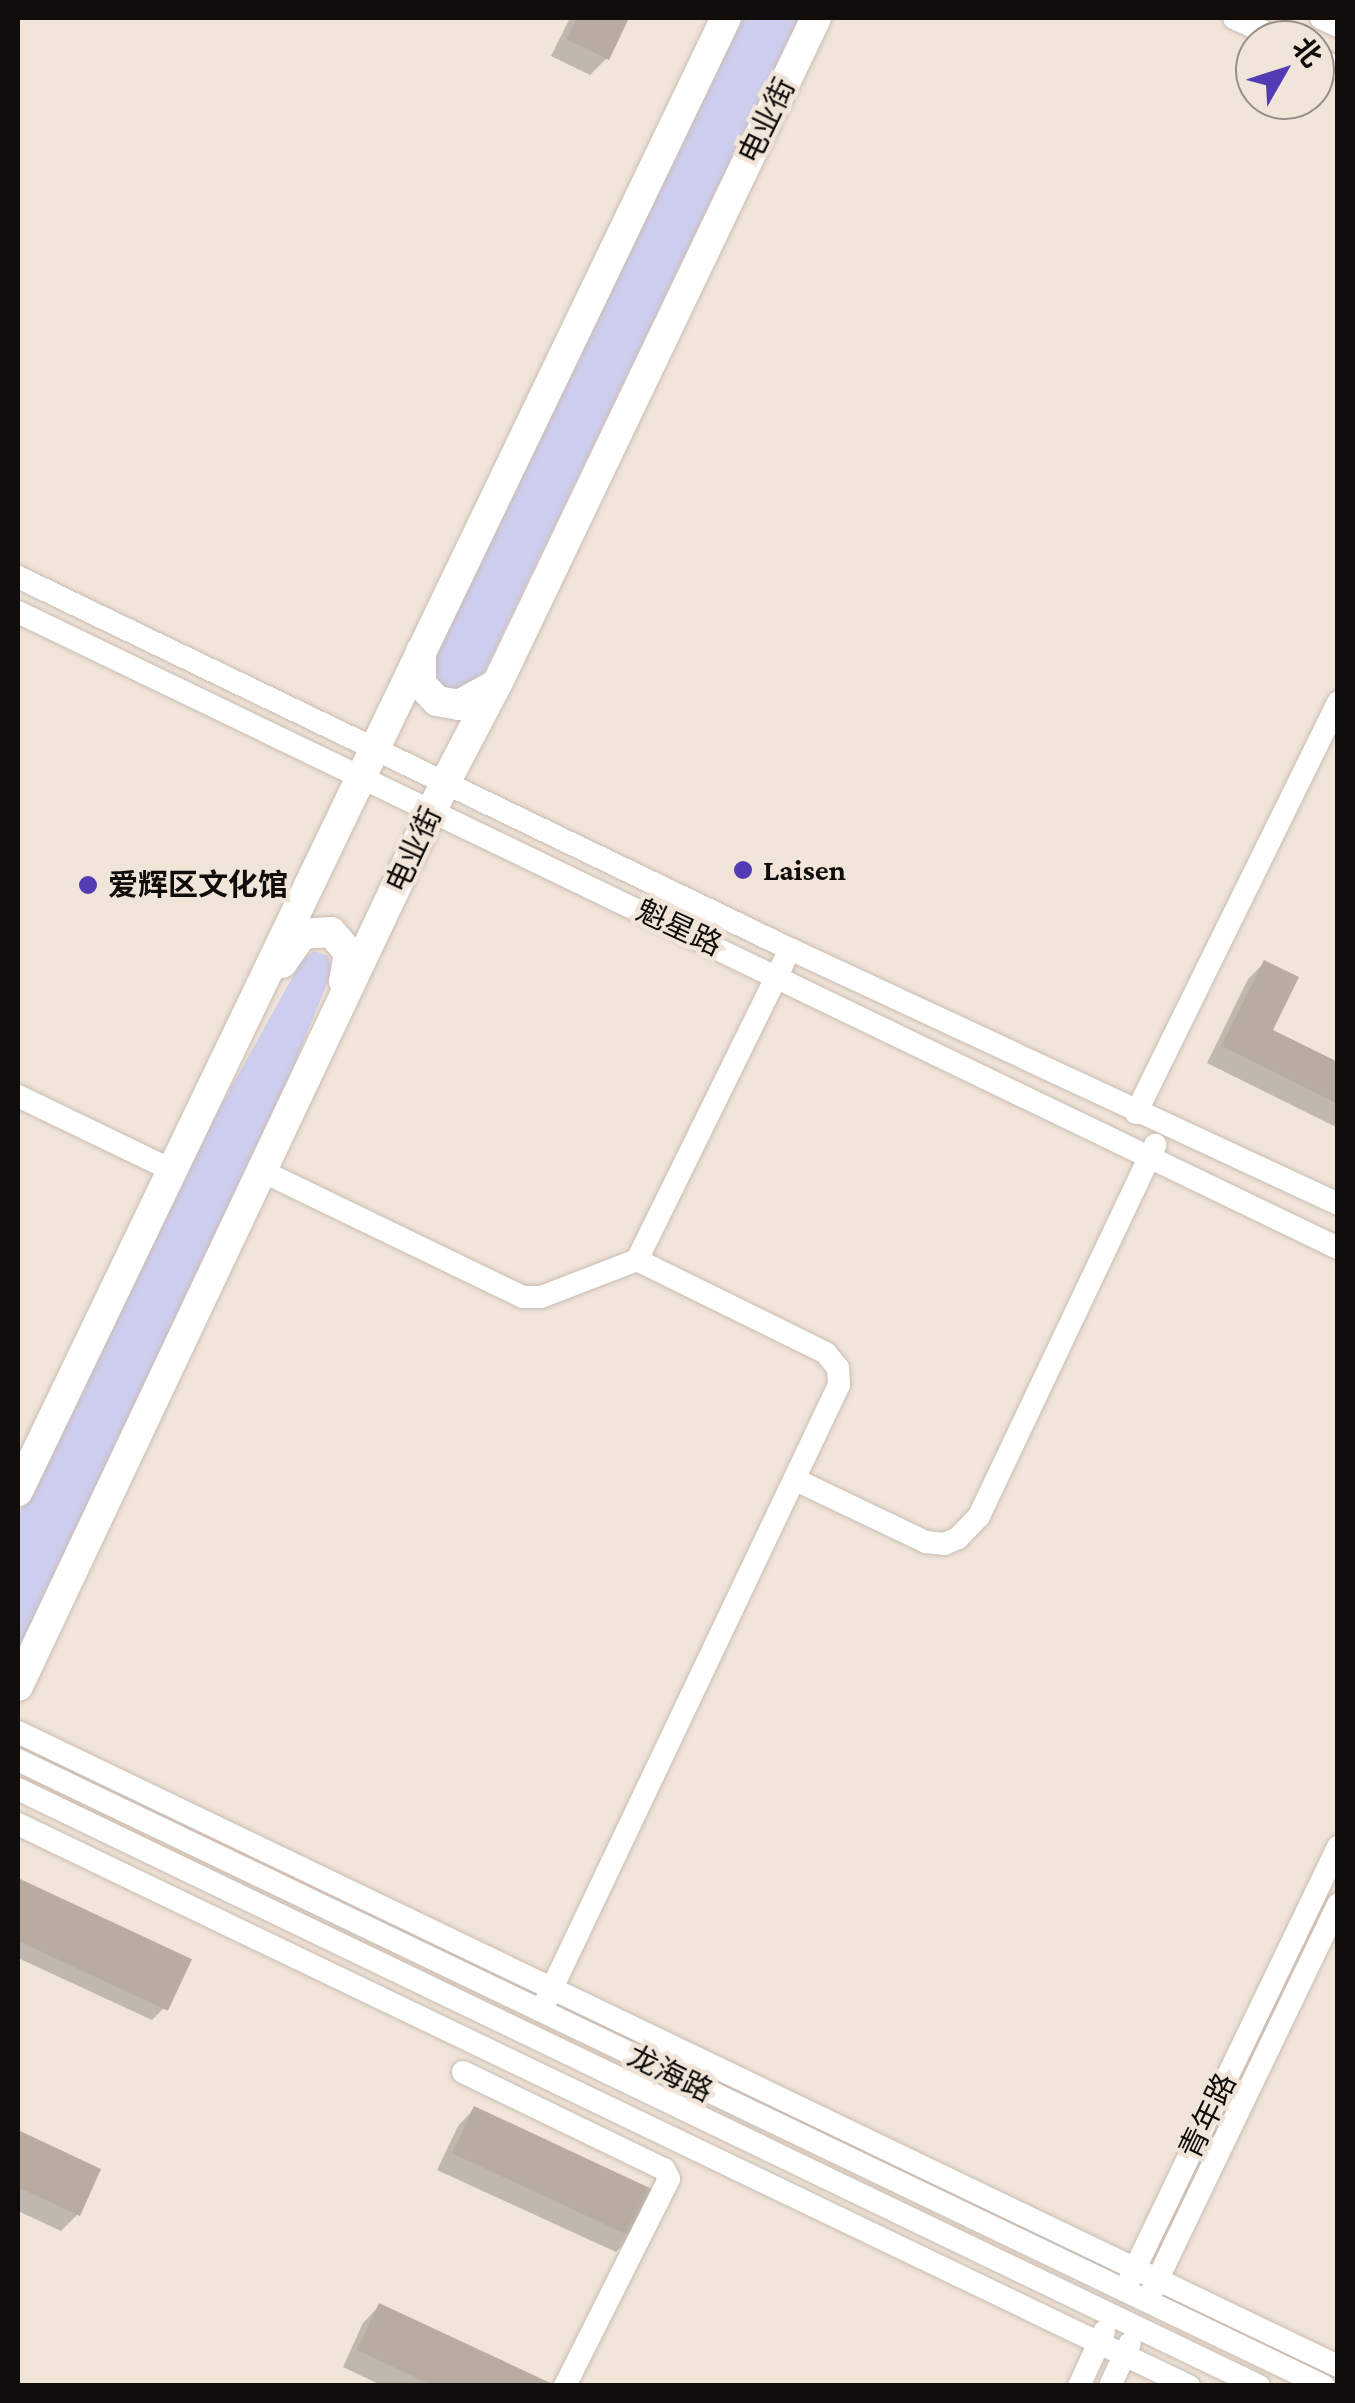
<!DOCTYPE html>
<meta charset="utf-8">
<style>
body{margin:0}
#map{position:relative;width:1355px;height:2403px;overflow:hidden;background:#f1e5da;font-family:"Crimson Pro","Noto Sans SC",serif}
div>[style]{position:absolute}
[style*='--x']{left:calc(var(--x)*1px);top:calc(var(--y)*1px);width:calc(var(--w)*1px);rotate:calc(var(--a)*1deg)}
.green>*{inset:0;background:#cdcded}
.shadow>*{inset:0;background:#0003}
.building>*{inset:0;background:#b8aca2;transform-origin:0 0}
.roads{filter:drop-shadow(0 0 2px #c9bcb2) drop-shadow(0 0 2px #c9bcb2)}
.minor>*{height:22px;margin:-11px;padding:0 11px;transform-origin:11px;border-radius:11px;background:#fff}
.major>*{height:30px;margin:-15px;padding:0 15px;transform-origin:15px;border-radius:15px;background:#fff}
.dots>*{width:28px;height:28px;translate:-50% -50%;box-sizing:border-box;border:5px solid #f1e5da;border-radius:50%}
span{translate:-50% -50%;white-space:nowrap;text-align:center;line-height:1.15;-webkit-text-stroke:9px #f1e5da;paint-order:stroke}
.street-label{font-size:30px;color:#110d0a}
.poi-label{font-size:30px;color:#110d0a;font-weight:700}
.left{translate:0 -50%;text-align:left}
.frame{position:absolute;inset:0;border:20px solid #110d0a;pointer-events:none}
.north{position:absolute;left:1235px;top:20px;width:100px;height:100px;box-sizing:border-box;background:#f1e5da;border:2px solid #978f87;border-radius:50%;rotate:51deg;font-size:28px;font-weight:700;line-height:40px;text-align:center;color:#110d0a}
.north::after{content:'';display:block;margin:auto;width:35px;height:45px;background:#543bb3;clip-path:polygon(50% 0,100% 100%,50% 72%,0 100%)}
</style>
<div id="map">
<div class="green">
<div style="clip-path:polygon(742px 18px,799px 18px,479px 683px,443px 694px,428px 664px,431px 656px)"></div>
<div style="clip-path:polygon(314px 951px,328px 956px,332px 971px,265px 1138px,18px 1649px,18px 1516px,218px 1111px,302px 960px)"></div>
</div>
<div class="shadow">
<div style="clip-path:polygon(570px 18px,627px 18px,607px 58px,590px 75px,551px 56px)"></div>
<div style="clip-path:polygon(1264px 963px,1270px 1032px,1338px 1065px,1338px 1128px,1207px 1063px,1248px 979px)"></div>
<div style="clip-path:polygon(18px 1881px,188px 1960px,168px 2004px,152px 2020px,18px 1958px)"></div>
<div style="clip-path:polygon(474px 2109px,632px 2236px,616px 2252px,437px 2170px,458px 2126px)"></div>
<div style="clip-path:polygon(18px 2133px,98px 2170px,78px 2214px,61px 2231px,18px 2211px)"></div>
<div style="clip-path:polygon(379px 2306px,551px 2386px,383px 2386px,343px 2367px,363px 2323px)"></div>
</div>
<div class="building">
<div style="clip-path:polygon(577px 18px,629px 18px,609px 60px,566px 39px)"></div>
<div style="clip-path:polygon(1264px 960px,1299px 977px,1273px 1030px,1338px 1062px,1338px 1104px,1221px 1046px)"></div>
<div style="left:18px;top:1878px;width:192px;height:57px;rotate:25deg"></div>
<div style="left:474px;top:2106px;width:201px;height:52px;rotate:25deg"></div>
<div style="clip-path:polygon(18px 2130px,101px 2169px,80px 2216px,18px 2187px)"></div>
<div style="clip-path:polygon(379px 2303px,557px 2386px,434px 2386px,357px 2350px)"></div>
</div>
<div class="roads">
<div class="minor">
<div style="--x:1234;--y:18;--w:52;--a:25.1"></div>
<div style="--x:1321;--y:18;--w:19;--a:25"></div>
<div style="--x:1315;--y:57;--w:25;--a:26"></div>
<div style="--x:18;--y:577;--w:857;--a:25.73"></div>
<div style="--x:790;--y:949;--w:604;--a:24.95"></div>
<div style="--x:18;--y:612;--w:1465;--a:25.73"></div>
<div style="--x:18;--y:1096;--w:169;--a:25.7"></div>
<div style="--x:1136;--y:1113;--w:458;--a:-63.8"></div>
<div style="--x:262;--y:1171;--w:290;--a:25.8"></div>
<div style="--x:523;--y:1297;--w:18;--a:0"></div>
<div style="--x:541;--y:1297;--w:103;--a:-21.1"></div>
<div style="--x:798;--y:1481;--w:142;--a:25.5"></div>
<div style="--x:926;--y:1542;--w:18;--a:6"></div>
<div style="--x:944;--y:1544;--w:15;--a:-23"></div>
<div style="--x:958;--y:1538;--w:30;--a:-46"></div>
<div style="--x:979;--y:1516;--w:411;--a:-64.6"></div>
<div style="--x:18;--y:1732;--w:1464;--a:25.66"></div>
<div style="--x:18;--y:1760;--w:1448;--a:25.61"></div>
<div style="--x:18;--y:1789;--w:1377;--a:25.69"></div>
<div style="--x:18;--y:1824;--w:1299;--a:25.64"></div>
<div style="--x:545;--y:2003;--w:684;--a:-64.56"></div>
<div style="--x:839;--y:1385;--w:17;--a:-93"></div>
<div style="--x:838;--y:1368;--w:19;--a:-129"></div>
<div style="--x:826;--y:1353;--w:211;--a:-153.8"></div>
<div style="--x:637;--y:1260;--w:333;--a:-63.8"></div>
<div style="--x:463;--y:2072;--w:223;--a:25.8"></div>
<div style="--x:664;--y:2169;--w:11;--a:63"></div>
<div style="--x:669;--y:2179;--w:232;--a:116.7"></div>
<div style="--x:1129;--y:2281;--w:482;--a:-64.3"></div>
<div style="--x:1152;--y:2291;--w:429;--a:-64.3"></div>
<div style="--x:1079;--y:2386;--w:60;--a:-65.2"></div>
<div style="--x:1110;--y:2386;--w:47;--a:-65.1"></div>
</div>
<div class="major">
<div style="--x:421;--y:651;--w:33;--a:90"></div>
<div style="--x:421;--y:684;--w:23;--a:47"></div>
<div style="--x:437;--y:701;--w:22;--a:10"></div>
<div style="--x:459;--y:705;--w:43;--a:-28.9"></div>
<div style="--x:282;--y:963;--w:35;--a:-55"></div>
<div style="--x:302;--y:934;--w:29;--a:-4"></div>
<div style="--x:331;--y:932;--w:28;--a:49"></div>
<div style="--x:349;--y:953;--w:29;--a:100"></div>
<div style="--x:18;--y:1491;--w:1634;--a:-64.33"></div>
<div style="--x:18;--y:1686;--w:1001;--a:-64.69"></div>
<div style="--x:446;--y:781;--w:112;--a:-62.3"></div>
<div style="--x:498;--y:682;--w:736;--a:-64.41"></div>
</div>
</div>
<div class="dots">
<div style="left:743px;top:870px;background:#543bb3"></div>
<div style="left:88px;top:885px;background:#543bb3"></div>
</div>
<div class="street-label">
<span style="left:767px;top:121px;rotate:-64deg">电业街</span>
<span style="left:414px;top:850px;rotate:-65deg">电业街</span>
<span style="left:679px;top:928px;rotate:25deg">魁星路</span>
<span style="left:670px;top:2074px;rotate:26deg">龙海路</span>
<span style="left:1208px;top:2116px;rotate:-64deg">青年路</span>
</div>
<div class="poi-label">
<span class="left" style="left:763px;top:870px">Laisen</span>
<span class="left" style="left:108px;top:885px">爱辉区文化馆</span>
</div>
<div class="frame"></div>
<div class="north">北</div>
</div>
